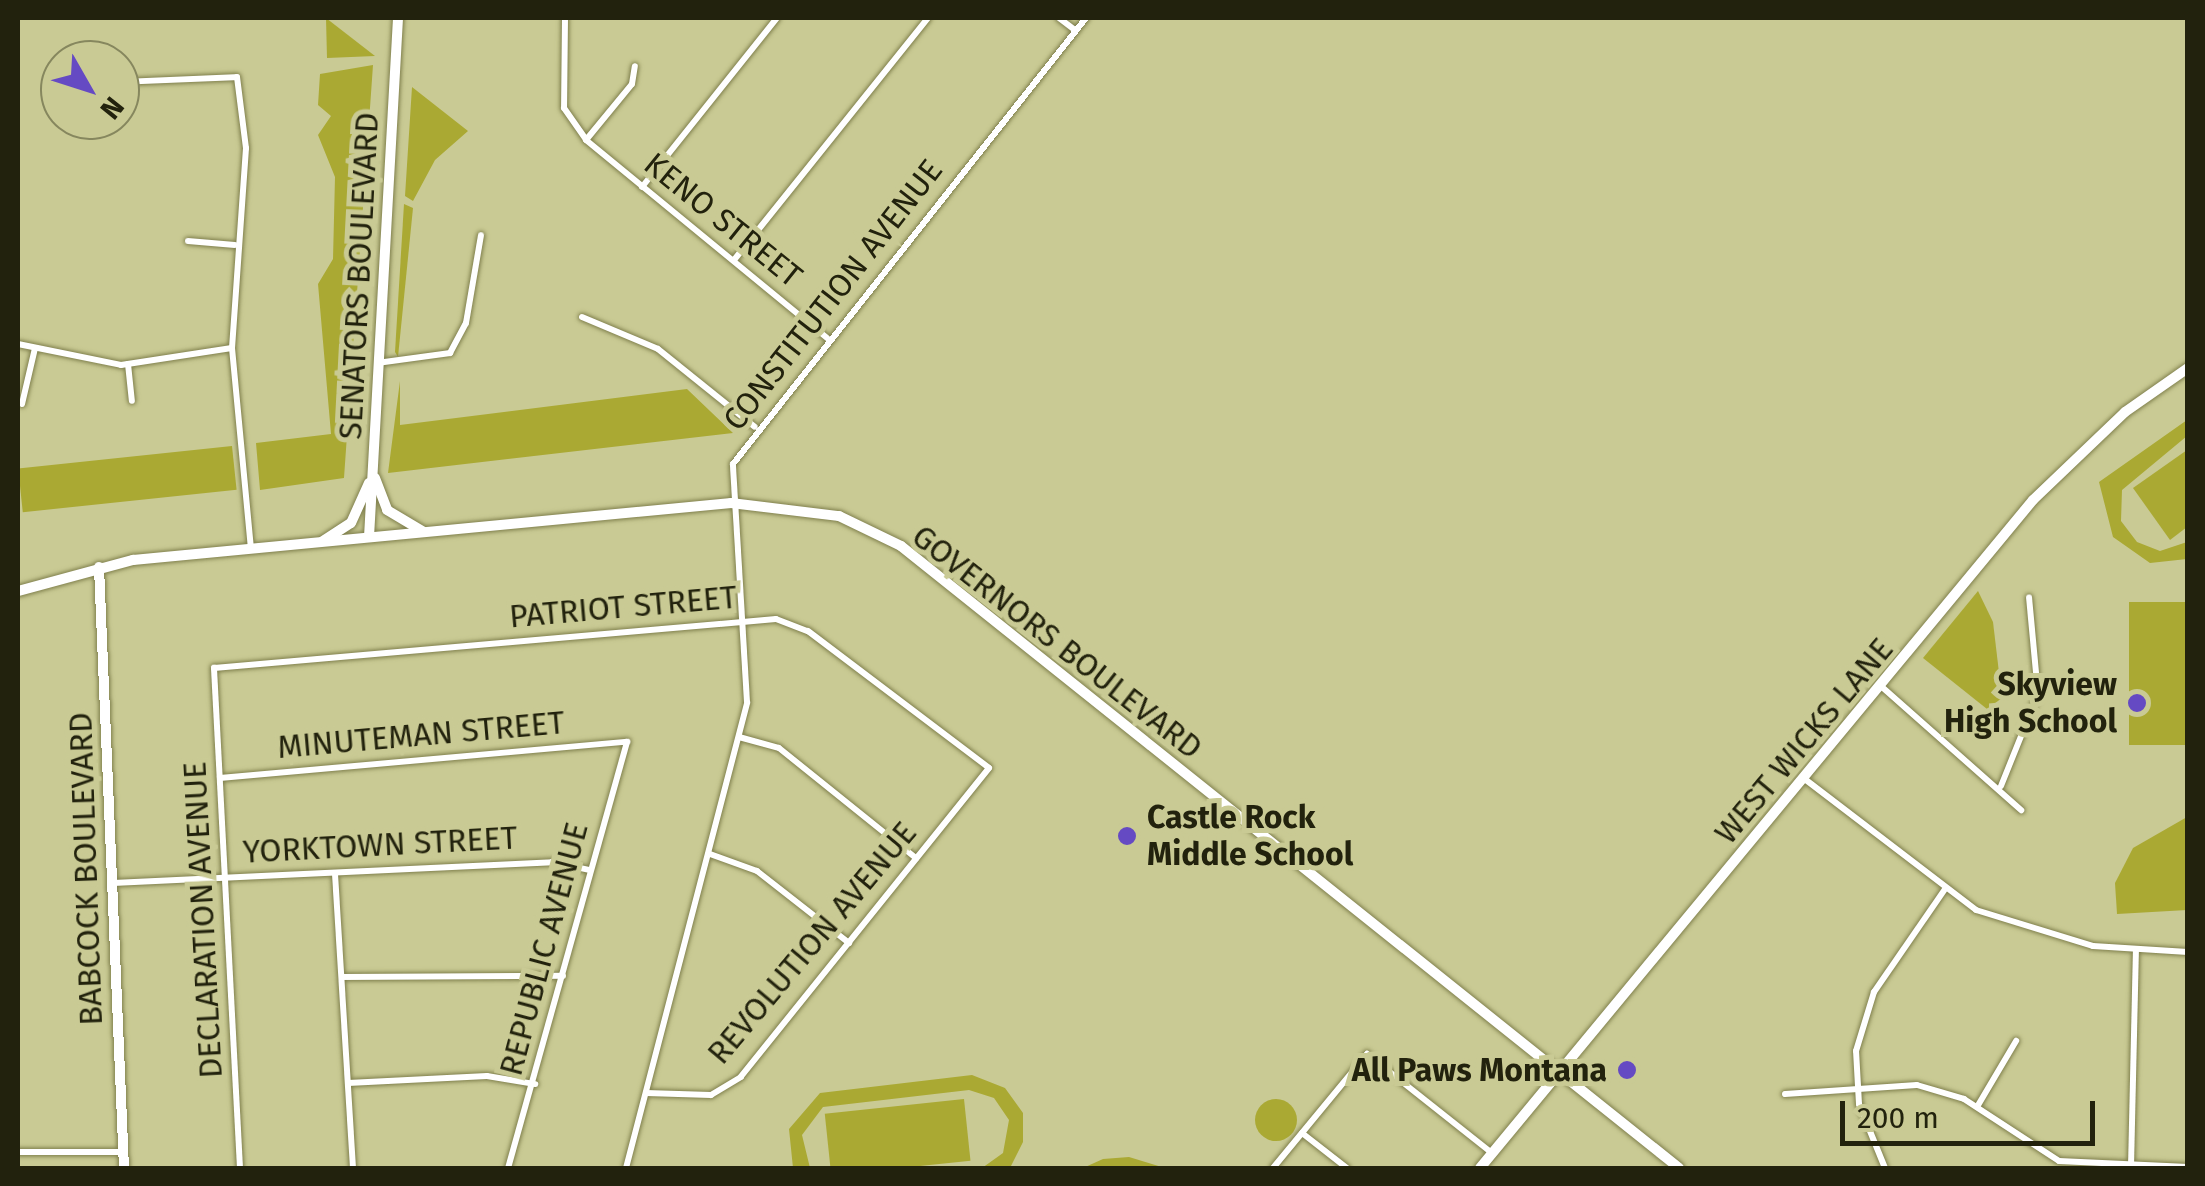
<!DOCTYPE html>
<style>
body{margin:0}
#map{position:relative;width:2205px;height:1186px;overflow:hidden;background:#c9ca94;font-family:"Fira Sans",sans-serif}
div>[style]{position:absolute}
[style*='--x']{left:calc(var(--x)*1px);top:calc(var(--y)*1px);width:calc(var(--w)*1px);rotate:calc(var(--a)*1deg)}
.green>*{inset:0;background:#aaa933;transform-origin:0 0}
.round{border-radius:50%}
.roads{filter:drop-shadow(0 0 2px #80804d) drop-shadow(0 0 2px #80804d)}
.street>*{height:6px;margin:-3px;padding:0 3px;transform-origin:3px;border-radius:3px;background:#fff}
.secondary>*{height:10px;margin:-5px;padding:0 5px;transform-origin:5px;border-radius:5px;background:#fff}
.dots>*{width:28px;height:28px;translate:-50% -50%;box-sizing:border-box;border:5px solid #c9ca94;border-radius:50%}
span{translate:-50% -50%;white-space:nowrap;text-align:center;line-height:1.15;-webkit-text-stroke:10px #c9ca94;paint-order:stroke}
.street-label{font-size:32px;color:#22220d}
.poi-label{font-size:32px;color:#22220d;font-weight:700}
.right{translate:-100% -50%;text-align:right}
.left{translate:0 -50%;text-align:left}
.frame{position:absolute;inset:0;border:20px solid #22220d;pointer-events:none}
.north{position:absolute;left:40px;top:40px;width:100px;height:100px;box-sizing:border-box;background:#c9ca94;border:2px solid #86875e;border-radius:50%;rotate:129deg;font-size:28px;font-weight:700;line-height:40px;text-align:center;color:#22220d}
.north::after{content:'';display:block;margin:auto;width:35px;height:45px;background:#654ac3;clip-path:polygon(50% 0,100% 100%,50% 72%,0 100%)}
.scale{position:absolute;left:1840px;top:1101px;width:255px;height:45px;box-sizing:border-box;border:5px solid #22220d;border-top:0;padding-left:12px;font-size:30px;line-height:35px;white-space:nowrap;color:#22220d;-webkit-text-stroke:8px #c9ca94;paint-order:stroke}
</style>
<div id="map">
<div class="green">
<div style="clip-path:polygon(326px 18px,375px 56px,327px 58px)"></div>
<div style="clip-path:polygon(373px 65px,344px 478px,260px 490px,256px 443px,331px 434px,318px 284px,333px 259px,335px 177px,318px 135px,331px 116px,318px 105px,320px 74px)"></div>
<div style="clip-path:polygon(412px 87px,468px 131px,435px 160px,413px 201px,405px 196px)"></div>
<div style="clip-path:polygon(404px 204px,413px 208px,398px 357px,395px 352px)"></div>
<div style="clip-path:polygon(400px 381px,400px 425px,687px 389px,733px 433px,388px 473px)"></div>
<div style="clip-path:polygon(2187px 420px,2187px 436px,2122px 490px,2121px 521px,2137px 542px,2160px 551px,2187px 542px,2187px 559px,2150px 563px,2113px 537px,2099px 482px)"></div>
<div style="left:232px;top:446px;width:44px;height:215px;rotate:84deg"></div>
<div style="clip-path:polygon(2187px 450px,2187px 527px,2170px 540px,2133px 488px)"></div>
<div style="clip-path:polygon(1978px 591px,1993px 622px,2002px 698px,1987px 709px,1923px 658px)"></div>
<div style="left:2187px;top:602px;width:143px;height:58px;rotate:90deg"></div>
<div style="clip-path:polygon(2187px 817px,2187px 910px,2117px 914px,2115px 883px,2133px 848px)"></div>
<div style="clip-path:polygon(972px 1075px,1005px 1088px,1023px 1113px,1023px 1142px,1010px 1168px,982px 1168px,1003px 1153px,1009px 1120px,994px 1098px,969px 1090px,823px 1107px,802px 1135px,810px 1168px,793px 1168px,789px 1129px,820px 1093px)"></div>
<div class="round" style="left:1255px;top:1099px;width:42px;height:42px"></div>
<div style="left:964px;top:1099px;width:62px;height:140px;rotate:84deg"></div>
<div style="clip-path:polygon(1129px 1157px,1165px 1168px,1083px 1168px,1103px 1159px)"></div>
</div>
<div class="roads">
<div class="street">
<div style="--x:565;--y:18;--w:90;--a:90.6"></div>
<div style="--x:564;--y:108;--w:39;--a:55"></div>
<div style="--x:586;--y:140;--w:312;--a:39.4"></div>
<div style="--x:1059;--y:18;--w:20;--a:37"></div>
<div style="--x:237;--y:77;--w:72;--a:82.8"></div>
<div style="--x:246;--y:148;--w:200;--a:94"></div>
<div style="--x:232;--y:348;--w:201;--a:84.6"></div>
<div style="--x:120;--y:82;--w:117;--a:-2.4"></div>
<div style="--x:586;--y:140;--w:72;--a:-50.6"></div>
<div style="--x:632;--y:84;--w:18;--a:-81"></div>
<div style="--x:642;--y:187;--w:216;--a:-51.4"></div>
<div style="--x:188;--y:241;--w:47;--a:4.9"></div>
<div style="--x:734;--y:260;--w:310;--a:-51.3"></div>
<div style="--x:582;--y:317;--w:82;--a:22.8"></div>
<div style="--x:658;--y:349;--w:124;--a:38.8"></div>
<div style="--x:18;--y:344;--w:105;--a:11.5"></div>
<div style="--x:121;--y:365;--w:112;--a:-8.7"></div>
<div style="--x:377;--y:363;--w:74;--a:-7.8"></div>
<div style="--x:450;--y:353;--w:34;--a:-62"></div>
<div style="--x:466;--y:323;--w:89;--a:-80.3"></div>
<div style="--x:128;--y:364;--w:37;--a:84"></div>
<div style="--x:22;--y:404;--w:57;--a:-76.9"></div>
<div style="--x:1882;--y:687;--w:186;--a:41.5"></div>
<div style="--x:739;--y:737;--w:41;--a:15.4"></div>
<div style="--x:779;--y:748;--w:176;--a:38.8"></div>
<div style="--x:220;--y:778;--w:409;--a:-5.1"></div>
<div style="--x:627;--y:742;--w:442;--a:105.6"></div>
<div style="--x:1806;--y:780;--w:214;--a:37.4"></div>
<div style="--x:1976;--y:910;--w:122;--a:17.1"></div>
<div style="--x:2093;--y:946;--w:95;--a:3.6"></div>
<div style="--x:2001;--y:786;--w:99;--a:-68.1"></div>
<div style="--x:2038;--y:694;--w:97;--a:-95.3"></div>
<div style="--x:710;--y:854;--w:50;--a:19.9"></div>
<div style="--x:757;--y:871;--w:117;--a:38"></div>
<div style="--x:335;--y:874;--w:295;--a:86.5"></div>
<div style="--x:113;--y:883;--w:440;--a:-2.7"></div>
<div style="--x:552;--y:862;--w:39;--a:12"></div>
<div style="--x:343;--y:977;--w:220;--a:-0.3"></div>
<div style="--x:348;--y:1083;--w:139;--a:-2.9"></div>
<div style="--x:487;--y:1076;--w:49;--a:9.5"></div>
<div style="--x:1785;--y:1094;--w:132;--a:-3.9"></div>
<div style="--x:1917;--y:1085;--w:49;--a:16.6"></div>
<div style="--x:1964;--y:1099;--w:113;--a:33.1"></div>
<div style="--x:2059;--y:1161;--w:129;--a:2.7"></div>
<div style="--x:1977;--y:1107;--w:77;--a:-59.4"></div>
<div style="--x:1302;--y:1133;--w:57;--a:37.9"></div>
<div style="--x:18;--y:1152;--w:105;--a:0"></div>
<div style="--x:2131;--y:1167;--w:217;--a:-88.7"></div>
<div style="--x:240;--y:1168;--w:501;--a:-92.98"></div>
<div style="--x:214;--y:668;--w:564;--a:-4.98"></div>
<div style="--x:776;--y:619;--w:34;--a:21"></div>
<div style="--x:808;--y:631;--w:227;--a:37.1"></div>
<div style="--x:989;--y:768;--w:396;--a:128.8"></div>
<div style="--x:741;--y:1077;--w:35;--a:149"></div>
<div style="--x:711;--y:1095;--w:65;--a:-178.2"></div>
<div style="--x:626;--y:1168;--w:481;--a:-75.4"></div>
<div style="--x:747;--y:702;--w:238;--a:-93.4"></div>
<div style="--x:733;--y:464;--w:569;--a:-51.64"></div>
<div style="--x:1273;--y:1168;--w:148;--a:-50.5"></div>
<div style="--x:1367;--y:1054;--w:159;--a:38.4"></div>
<div style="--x:1885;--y:1168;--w:69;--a:-112.1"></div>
<div style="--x:1859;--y:1104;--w:53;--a:-93.2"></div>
<div style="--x:1856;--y:1051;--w:62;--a:-73"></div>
<div style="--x:1874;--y:992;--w:125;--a:-55.4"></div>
</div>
<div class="secondary">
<div style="--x:375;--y:478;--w:34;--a:69"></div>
<div style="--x:387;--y:510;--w:43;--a:30.7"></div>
<div style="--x:369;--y:537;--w:520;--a:-86.8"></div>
<div style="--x:323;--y:541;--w:33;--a:-33"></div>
<div style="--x:351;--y:523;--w:44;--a:-65.8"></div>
<div style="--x:99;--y:567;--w:602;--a:87.62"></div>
<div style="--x:18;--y:591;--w:119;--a:-15.1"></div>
<div style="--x:133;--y:560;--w:601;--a:-5.44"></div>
<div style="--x:731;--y:503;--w:109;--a:6.9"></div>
<div style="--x:839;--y:516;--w:69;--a:25.8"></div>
<div style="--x:901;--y:546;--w:996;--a:38.64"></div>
<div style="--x:1480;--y:1168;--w:867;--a:-50.38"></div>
<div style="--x:2033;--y:500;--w:127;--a:-43.7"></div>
<div style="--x:2125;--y:412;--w:77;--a:-34.9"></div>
</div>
</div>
<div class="dots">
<div style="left:2137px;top:703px;background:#654ac3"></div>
<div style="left:1127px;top:836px;background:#654ac3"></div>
<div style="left:1627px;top:1070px;background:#654ac3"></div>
</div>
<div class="street-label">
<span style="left:723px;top:220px;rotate:39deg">KENO STREET</span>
<span style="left:359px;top:276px;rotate:-87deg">SENATORS BOULEVARD</span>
<span style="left:833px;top:295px;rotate:-52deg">CONSTITUTION AVENUE</span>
<span style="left:623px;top:607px;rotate:-5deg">PATRIOT STREET</span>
<span style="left:1057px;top:642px;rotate:38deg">GOVERNORS BOULEVARD</span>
<span style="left:421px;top:735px;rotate:-5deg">MINUTEMAN STREET</span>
<span style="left:1804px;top:741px;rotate:-50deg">WEST WICKS LANE</span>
<span style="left:380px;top:845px;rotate:-3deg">YORKTOWN STREET</span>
<span style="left:86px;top:869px;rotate:-92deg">BABCOCK BOULEVARD</span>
<span style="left:203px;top:920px;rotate:-93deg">DECLARATION AVENUE</span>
<span style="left:812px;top:943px;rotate:-50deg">REVOLUTION AVENUE</span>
<span style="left:544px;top:949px;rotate:-75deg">REPUBLIC AVENUE</span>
</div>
<div class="poi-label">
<span class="right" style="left:2117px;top:703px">Skyview<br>High School</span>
<span class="left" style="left:1147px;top:836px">Castle Rock<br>Middle School</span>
<span class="right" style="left:1607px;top:1070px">All Paws Montana</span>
</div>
<div class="frame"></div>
<div class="north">N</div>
<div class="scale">200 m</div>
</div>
